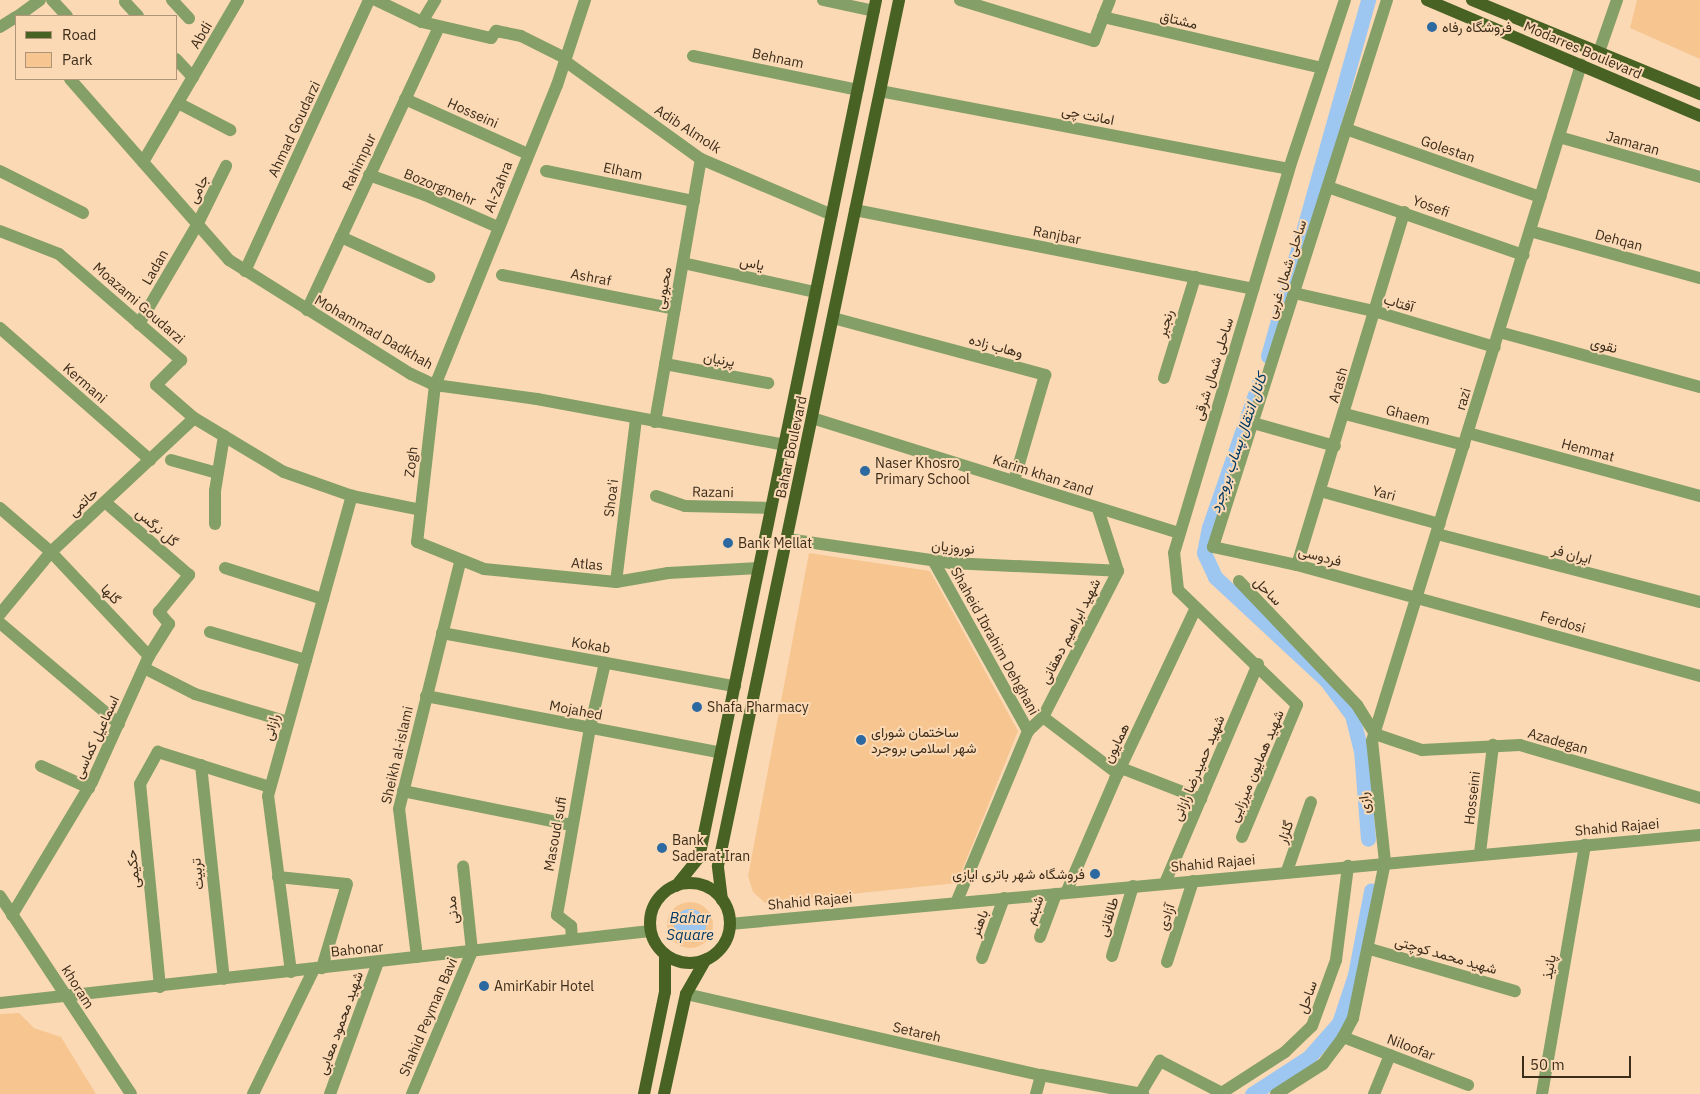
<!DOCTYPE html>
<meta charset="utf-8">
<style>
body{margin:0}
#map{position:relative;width:1700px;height:1094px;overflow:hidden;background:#fbd9b5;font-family:"IBM Plex Sans",Vazirmatn,sans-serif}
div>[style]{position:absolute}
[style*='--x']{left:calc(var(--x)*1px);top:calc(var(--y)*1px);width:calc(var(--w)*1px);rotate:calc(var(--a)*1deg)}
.green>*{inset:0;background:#f7c690}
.round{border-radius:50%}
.water>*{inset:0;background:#9dc7f1}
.canal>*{height:15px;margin:-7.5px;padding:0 7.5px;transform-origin:7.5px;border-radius:7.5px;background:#9dc7f1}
.minor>*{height:12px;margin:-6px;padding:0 6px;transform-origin:6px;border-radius:6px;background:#859f68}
.major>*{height:12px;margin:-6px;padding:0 6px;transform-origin:6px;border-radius:6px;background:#486224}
.major>.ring{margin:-6px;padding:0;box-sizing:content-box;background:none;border:12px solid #486224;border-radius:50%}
.dots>*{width:14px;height:14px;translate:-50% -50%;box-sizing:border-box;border:2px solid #fbd9b5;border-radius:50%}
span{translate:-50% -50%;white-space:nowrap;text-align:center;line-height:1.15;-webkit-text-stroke:4px #fbd9b5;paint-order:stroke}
.street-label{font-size:14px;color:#3c2c1a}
.poi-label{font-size:14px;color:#3c2c1a}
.left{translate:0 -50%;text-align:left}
.right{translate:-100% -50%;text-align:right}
.water-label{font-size:15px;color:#013965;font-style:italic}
.legend{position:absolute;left:15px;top:15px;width:162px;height:65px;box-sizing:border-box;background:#fbd9b5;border:1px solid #af9477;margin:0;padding:6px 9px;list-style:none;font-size:15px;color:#3c2c1a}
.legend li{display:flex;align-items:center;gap:10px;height:25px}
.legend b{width:25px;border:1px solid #af9477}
.scale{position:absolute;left:1522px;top:1056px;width:109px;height:22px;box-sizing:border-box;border:2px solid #3c2c1a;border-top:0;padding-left:6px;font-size:15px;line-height:18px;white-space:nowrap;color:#3c2c1a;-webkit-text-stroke:4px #fbd9b5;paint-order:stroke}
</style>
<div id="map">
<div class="green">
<div style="clip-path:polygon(1637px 0,1700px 0,1700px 59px,1630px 28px)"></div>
<div style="clip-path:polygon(809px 553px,930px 571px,1018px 731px,957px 883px,765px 903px,753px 892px,748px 876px)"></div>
<div class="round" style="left:667px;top:902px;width:46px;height:46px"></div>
<div style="clip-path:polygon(19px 1013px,34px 1028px,61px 1037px,96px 1094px,0 1094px,0 1014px)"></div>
</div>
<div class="water">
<div class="round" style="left:674px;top:909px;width:32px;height:32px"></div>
</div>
<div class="canal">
<div style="--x:1268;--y:356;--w:370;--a:-74.3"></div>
<div style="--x:1259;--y:383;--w:152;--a:109.1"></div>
<div style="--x:1209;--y:527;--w:26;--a:101"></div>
<div style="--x:1204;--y:553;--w:26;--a:65"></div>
<div style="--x:1215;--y:577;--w:151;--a:42.9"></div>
<div style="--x:1326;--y:680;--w:44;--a:53.4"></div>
<div style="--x:1352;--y:715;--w:36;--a:76"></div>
<div style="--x:1361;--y:750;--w:89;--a:85.5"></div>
<div style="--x:1252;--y:1094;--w:68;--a:-33"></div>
<div style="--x:1309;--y:1057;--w:45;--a:-48.6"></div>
<div style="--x:1339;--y:1023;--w:51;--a:-71.6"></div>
<div style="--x:1355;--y:975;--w:86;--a:-79.2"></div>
</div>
<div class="minor">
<div style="--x:52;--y:0;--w:22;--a:47"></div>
<div style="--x:172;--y:0;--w:25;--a:47"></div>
<div style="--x:376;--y:0;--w:51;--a:25.6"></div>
<div style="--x:422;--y:22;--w:71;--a:13.1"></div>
<div style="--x:491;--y:38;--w:9;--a:-54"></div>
<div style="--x:496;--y:31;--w:25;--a:11"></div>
<div style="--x:521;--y:36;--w:49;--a:26.6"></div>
<div style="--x:585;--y:0;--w:89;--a:108.2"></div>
<div style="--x:557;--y:85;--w:324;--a:112.1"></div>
<div style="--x:435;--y:385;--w:158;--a:96.5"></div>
<div style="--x:417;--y:542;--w:72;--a:21.9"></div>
<div style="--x:484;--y:569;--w:133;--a:5.6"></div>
<div style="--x:616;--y:582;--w:53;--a:-9.8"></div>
<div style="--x:668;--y:573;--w:91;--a:-3.1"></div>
<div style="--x:823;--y:0;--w:52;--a:12.2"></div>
<div style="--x:960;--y:0;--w:140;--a:17"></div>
<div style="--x:1094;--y:41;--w:26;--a:-69"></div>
<div style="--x:1103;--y:17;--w:225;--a:13.1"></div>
<div style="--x:1387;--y:0;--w:574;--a:107.65"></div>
<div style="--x:1213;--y:547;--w:86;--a:12.1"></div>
<div style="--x:1297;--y:565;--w:418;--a:15.4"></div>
<div style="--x:125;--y:2;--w:19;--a:47"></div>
<div style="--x:18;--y:16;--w:27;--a:-36"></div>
<div style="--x:1103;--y:17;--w:18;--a:-68"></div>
<div style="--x:422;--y:22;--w:26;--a:-59"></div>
<div style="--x:0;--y:27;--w:19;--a:-32"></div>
<div style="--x:1599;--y:52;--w:55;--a:-70.9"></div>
<div style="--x:693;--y:56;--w:168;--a:11.6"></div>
<div style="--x:176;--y:59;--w:25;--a:47"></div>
<div style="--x:565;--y:61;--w:168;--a:35.8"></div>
<div style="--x:701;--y:159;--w:142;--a:23.1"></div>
<div style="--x:70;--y:79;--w:241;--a:48.7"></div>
<div style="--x:229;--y:260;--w:215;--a:32.1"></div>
<div style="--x:411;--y:374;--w:26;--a:25"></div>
<div style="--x:435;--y:385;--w:103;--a:7.8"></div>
<div style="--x:537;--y:399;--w:251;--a:10.5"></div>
<div style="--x:880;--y:91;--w:416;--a:10.8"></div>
<div style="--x:405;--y:99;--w:135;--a:24.1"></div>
<div style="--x:178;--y:103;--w:59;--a:27.4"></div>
<div style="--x:1346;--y:129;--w:206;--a:19.3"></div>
<div style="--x:1559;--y:137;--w:147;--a:15.8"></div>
<div style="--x:143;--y:162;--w:188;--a:-59.6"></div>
<div style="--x:0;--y:171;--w:93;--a:26.8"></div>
<div style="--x:546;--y:171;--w:151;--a:11.5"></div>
<div style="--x:369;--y:175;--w:59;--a:19.7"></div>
<div style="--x:425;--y:195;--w:80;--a:23.7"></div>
<div style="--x:1328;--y:187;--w:207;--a:19.2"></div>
<div style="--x:855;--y:210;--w:406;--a:11.2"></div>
<div style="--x:0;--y:231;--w:63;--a:21.3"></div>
<div style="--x:59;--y:254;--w:162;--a:41"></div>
<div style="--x:181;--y:360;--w:35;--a:135"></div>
<div style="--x:156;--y:385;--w:50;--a:41"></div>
<div style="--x:194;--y:418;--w:105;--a:31"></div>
<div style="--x:284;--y:472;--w:72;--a:19.4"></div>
<div style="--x:352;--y:496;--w:70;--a:11.5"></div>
<div style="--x:1530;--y:231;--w:176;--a:15.5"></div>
<div style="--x:341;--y:237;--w:97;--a:24.4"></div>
<div style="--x:683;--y:263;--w:135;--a:12.4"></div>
<div style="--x:245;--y:271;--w:298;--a:-65.4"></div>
<div style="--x:502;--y:275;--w:176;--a:11.1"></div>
<div style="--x:1294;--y:293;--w:82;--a:12.7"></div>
<div style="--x:1374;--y:311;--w:126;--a:16.6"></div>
<div style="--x:307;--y:310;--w:312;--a:-65"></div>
<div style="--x:833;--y:318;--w:220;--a:15"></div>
<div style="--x:1045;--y:375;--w:110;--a:106.3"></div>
<div style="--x:139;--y:324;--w:115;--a:-59.6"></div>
<div style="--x:197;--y:225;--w:66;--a:-63.8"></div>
<div style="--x:0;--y:328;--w:200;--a:41.3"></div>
<div style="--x:1499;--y:332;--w:208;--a:15.3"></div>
<div style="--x:665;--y:364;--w:105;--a:10.5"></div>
<div style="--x:1164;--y:378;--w:106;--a:-72.9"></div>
<div style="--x:1345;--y:414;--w:123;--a:14.6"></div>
<div style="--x:812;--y:418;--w:385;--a:17.4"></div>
<div style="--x:655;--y:422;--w:267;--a:-80.1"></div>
<div style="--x:1253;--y:423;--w:85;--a:15.7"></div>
<div style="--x:1468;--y:433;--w:240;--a:15.2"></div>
<div style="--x:171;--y:460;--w:48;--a:15.8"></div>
<div style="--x:1320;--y:491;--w:124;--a:15.4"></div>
<div style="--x:656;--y:496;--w:31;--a:19"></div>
<div style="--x:685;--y:506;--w:86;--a:1.3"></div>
<div style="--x:0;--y:508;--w:67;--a:40.8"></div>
<div style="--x:51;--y:552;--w:143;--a:46.7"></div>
<div style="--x:215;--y:524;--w:33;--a:-90"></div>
<div style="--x:215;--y:491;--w:56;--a:-80.7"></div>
<div style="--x:1437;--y:534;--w:272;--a:14.5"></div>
<div style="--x:787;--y:539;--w:166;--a:8.3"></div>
<div style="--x:951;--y:563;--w:167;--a:2.7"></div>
<div style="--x:933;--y:560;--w:196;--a:60.9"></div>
<div style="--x:1028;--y:731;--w:186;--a:112.7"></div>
<div style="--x:1297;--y:565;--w:369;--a:-73.1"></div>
<div style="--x:225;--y:568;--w:103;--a:17.6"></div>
<div style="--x:1239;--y:581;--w:171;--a:46.4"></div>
<div style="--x:1357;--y:705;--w:34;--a:58"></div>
<div style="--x:1375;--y:734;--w:50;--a:18.8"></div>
<div style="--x:1422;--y:750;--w:98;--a:-2.9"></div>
<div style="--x:1520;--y:745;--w:188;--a:16.4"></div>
<div style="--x:616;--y:582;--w:165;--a:-83"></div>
<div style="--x:0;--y:614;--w:80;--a:-50.6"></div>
<div style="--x:51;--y:552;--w:196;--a:-43.1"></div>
<div style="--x:0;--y:623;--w:156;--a:40.3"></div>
<div style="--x:210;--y:632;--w:100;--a:16.3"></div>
<div style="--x:442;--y:633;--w:298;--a:10.3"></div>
<div style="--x:144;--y:668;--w:57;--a:27"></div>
<div style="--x:195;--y:694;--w:97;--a:16.8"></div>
<div style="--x:426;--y:696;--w:300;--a:10.9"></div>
<div style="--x:1043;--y:717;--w:94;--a:37.2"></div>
<div style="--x:1028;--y:731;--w:21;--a:-43"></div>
<div style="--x:1043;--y:717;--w:164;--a:-62.8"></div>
<div style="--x:1118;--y:571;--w:65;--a:-107.9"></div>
<div style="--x:201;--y:765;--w:215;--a:83.9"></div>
<div style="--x:41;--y:766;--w:53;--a:24.6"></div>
<div style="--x:1121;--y:768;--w:86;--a:21.2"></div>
<div style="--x:403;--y:791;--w:172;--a:11.4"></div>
<div style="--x:1242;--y:837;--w:143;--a:-67.4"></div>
<div style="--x:1297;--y:705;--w:165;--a:-136"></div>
<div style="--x:1178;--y:590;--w:37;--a:-96"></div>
<div style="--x:1174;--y:553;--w:401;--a:-73.3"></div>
<div style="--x:1289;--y:169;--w:178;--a:-71.7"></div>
<div style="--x:1480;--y:853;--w:109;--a:-83.1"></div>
<div style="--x:1287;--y:871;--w:73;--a:-70.8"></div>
<div style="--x:278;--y:877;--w:69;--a:5.8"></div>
<div style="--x:347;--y:884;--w:88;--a:106.6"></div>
<div style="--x:1165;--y:883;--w:238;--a:-67"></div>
<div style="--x:1066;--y:893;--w:124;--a:-66.7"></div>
<div style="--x:1115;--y:779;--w:189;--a:-64.7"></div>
<div style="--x:0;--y:896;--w:237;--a:56.5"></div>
<div style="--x:12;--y:915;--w:155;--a:-59"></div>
<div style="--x:92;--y:782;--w:138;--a:-65.7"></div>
<div style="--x:149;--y:656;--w:38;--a:-58"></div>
<div style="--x:169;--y:624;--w:16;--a:-130"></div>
<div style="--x:159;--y:612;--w:48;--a:-51"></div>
<div style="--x:189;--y:575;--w:111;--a:-139"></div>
<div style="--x:730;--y:924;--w:974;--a:-5.24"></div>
<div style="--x:1040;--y:937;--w:46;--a:-69.6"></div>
<div style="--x:572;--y:939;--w:13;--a:-94"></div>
<div style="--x:571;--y:926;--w:18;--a:-142"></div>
<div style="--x:557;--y:915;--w:190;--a:-80"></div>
<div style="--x:590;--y:728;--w:67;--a:-77"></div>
<div style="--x:1370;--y:949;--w:151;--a:16.2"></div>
<div style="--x:1112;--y:956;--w:73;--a:-73.3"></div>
<div style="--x:417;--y:957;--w:149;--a:-96.9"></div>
<div style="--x:399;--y:809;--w:254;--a:-76.1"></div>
<div style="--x:982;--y:958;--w:64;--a:-69.9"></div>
<div style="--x:1167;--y:962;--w:85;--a:-72.2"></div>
<div style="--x:291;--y:972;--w:177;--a:-97.4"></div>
<div style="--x:268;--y:796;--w:312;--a:-74.4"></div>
<div style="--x:160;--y:987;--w:204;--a:-95.6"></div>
<div style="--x:140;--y:784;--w:37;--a:-61"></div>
<div style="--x:158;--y:752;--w:117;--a:17.4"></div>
<div style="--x:686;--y:994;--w:364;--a:12.9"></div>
<div style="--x:1041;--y:1075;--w:104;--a:10.6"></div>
<div style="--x:0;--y:1003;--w:654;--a:-6.32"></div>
<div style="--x:1343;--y:1037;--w:134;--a:21"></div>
<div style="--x:253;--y:1094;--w:139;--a:-64"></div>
<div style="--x:330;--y:1094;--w:140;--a:-70"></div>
<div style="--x:412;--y:1094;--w:155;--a:-67.2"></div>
<div style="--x:472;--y:951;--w:85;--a:-96"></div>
<div style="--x:1036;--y:1094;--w:20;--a:-75"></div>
<div style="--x:1140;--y:1094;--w:39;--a:-59"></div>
<div style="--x:1160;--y:1061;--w:70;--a:27.3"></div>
<div style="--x:1220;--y:1094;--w:77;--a:-32.9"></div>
<div style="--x:1285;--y:1052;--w:37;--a:-44"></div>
<div style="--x:1312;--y:1026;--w:70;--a:-70"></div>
<div style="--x:1336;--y:960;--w:95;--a:-82.7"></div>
<div style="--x:1276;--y:1094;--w:56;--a:-32.6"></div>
<div style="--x:1323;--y:1064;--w:34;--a:-53"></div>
<div style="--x:1343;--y:1037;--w:21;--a:-62"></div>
<div style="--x:1353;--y:1018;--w:159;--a:-78.4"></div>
<div style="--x:1385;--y:862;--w:122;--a:-96.1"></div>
<div style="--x:1372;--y:741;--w:708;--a:-72.82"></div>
<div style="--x:1374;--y:1094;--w:42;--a:-67.7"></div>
<div style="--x:1542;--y:1094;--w:253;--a:-80.2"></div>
</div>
<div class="major">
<div style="--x:1427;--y:0;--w:297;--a:23"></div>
<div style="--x:1472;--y:0;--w:247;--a:22.4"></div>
<div class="ring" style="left:650px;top:883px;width:68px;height:68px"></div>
<div style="--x:676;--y:886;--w:36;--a:-51"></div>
<div style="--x:699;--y:858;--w:876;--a:-78.34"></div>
<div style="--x:722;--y:900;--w:34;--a:-97"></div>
<div style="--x:718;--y:866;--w:885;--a:-78.19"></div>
<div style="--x:644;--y:1094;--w:104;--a:-78.4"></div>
<div style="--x:665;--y:992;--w:37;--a:-90"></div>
<div style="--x:664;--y:1094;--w:102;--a:-77.6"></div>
<div style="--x:686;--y:994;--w:40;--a:-60.3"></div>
</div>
<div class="dots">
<div style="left:1432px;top:27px;background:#2c69a0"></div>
<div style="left:865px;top:471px;background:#2c69a0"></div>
<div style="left:728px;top:543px;background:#2c69a0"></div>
<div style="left:697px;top:707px;background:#2c69a0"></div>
<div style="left:861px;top:740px;background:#2c69a0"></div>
<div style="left:662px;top:848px;background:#2c69a0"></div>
<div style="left:1095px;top:874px;background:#2c69a0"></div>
<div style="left:484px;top:986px;background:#2c69a0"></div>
</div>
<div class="street-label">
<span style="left:1179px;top:20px;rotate:13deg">مشتاق</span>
<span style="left:201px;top:35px;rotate:-59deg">Abdi</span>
<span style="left:1583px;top:50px;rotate:23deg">Modarres Boulevard</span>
<span style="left:778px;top:58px;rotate:12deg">Behnam</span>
<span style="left:473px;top:113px;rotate:24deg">Hosseini</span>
<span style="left:1088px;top:115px;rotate:11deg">امانت چی</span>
<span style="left:294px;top:129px;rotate:-65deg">Ahmad Goudarzi</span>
<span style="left:688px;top:129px;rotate:33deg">Adib Almolk</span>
<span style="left:1633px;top:143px;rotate:16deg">Jamaran</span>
<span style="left:1448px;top:149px;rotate:19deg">Golestan</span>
<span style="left:359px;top:162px;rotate:-65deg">Rahimpur</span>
<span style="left:623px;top:171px;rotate:12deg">Elham</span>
<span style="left:440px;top:187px;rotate:22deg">Bozorgmehr</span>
<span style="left:498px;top:187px;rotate:-68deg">Al-Zahra</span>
<span style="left:198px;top:189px;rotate:-64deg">جامی</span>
<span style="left:1431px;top:206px;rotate:20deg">Yosefi</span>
<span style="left:1057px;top:235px;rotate:11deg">Ranjbar</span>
<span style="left:1619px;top:240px;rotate:15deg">Dehqan</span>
<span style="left:752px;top:263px;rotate:12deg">یاس</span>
<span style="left:155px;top:267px;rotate:-60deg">Ladan</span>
<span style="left:1286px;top:269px;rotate:-72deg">ساحلی شمال غربی</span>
<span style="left:591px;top:277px;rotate:11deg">Ashraf</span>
<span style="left:663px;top:288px;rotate:-80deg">محبوبی</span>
<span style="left:139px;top:303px;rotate:41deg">Moazami Goudarzi</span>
<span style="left:1399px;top:303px;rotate:16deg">آفتاب</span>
<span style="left:1165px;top:323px;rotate:-73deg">رنجبر</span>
<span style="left:374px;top:332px;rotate:30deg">Mohammad Dadkhah</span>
<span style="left:1604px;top:345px;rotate:15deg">نقوی</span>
<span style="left:996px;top:346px;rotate:15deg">وهاب زاده</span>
<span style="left:719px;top:359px;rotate:10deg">پرنیان</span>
<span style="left:1213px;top:369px;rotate:-73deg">ساحلی شمال شرقی</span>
<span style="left:85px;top:383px;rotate:41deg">Kermani</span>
<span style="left:1338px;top:385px;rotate:-74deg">Arash</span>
<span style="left:1463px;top:399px;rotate:-73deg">razi</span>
<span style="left:1408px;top:415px;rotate:14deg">Ghaem</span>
<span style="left:791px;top:447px;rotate:-78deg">Bahar Boulevard</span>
<span style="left:1588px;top:450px;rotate:15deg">Hemmat</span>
<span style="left:411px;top:462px;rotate:-83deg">Zogh</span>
<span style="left:1043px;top:475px;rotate:18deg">Karim khan zand</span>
<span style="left:713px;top:492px;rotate:1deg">Razani</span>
<span style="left:1384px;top:493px;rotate:15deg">Yari</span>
<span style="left:611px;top:498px;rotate:-83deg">Shoa'i</span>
<span style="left:83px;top:502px;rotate:-43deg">حاتمی</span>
<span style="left:157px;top:527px;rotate:41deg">گل نرگس</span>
<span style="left:953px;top:547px;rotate:5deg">نوروزیان</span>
<span style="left:1572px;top:554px;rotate:15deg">ایران فر</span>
<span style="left:1320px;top:556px;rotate:15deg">فردوسی</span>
<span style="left:587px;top:564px;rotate:5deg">Atlas</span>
<span style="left:1268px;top:591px;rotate:46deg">ساحل</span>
<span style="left:111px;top:594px;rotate:46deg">گلها</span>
<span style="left:1563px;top:622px;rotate:16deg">Ferdosi</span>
<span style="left:1070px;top:631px;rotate:-63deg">شهید ابراهیم دهقانی</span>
<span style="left:995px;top:641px;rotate:61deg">Shaheid Ibrahim Dehghani</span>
<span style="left:591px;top:645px;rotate:10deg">Kokab</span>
<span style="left:576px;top:710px;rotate:11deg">Mojahed</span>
<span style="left:271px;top:727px;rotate:-74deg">رازانی</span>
<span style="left:96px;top:737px;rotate:-65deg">اسماعیل کماسی</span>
<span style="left:1558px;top:741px;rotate:16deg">Azadegan</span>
<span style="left:1116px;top:743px;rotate:-64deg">همایون</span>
<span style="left:397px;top:755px;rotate:-77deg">Sheikh al-islami</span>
<span style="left:1256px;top:766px;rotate:-67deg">شهید همایون میرزایی</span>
<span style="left:1198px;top:768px;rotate:-67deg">شهید حمیدرضا رازانی</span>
<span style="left:1472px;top:798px;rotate:-83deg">Hosseini</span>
<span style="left:1364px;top:803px;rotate:-96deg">رازی</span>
<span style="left:1617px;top:827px;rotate:-5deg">Shahid Rajaei</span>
<span style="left:1285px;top:832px;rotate:-71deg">گلزار</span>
<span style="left:555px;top:834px;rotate:-80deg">Masoud sufi</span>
<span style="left:1213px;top:863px;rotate:-5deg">Shahid Rajaei</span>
<span style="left:133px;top:869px;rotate:-96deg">حکیمی</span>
<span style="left:197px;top:874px;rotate:-96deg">تربیت</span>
<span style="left:810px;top:901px;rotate:-5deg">Shahid Rajaei</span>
<span style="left:452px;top:910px;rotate:-96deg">مدنی</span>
<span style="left:1034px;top:910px;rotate:-70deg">شبنم</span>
<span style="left:1108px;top:917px;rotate:-73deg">طالقانی</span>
<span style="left:1166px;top:917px;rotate:-72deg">آزادی</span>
<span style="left:979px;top:923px;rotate:-69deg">باهنر</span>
<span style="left:357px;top:949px;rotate:-6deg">Bahonar</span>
<span style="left:1446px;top:955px;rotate:16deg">شهید محمد کوچتی</span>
<span style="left:1549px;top:967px;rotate:-80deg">پانیذ</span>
<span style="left:78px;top:987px;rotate:58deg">khoram</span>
<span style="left:1307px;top:997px;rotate:-70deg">ساحل</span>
<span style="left:428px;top:1017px;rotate:-67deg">Shahid Peyman Bavi</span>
<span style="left:340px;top:1023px;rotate:-70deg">شهید محمود معابی</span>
<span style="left:917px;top:1032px;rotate:13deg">Setareh</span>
<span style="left:1411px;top:1047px;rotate:21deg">Niloofar</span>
</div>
<div class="poi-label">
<span class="left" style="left:1442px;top:27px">فروشگاه رفاه</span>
<span class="left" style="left:875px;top:471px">Naser Khosro<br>Primary School</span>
<span class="left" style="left:738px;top:543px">Bank Mellat</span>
<span class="left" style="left:707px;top:707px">Shafa Pharmacy</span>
<span class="left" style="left:871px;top:740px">ساختمان شورای<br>شهر اسلامی بروجرد</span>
<span class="left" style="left:672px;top:848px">Bank<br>Saderat Iran</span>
<span class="right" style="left:1085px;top:874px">فروشگاه شهر باتری ایازی</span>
<span class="left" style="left:494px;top:986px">AmirKabir Hotel</span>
</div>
<div class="water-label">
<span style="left:1238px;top:443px;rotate:-71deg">کانال انتقال پساب بروجرد</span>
<span style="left:690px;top:926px">Bahar<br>Square</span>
</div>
<ul class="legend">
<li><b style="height:6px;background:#486224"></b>Road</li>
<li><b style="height:14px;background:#f7c690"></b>Park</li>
</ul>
<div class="scale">50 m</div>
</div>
